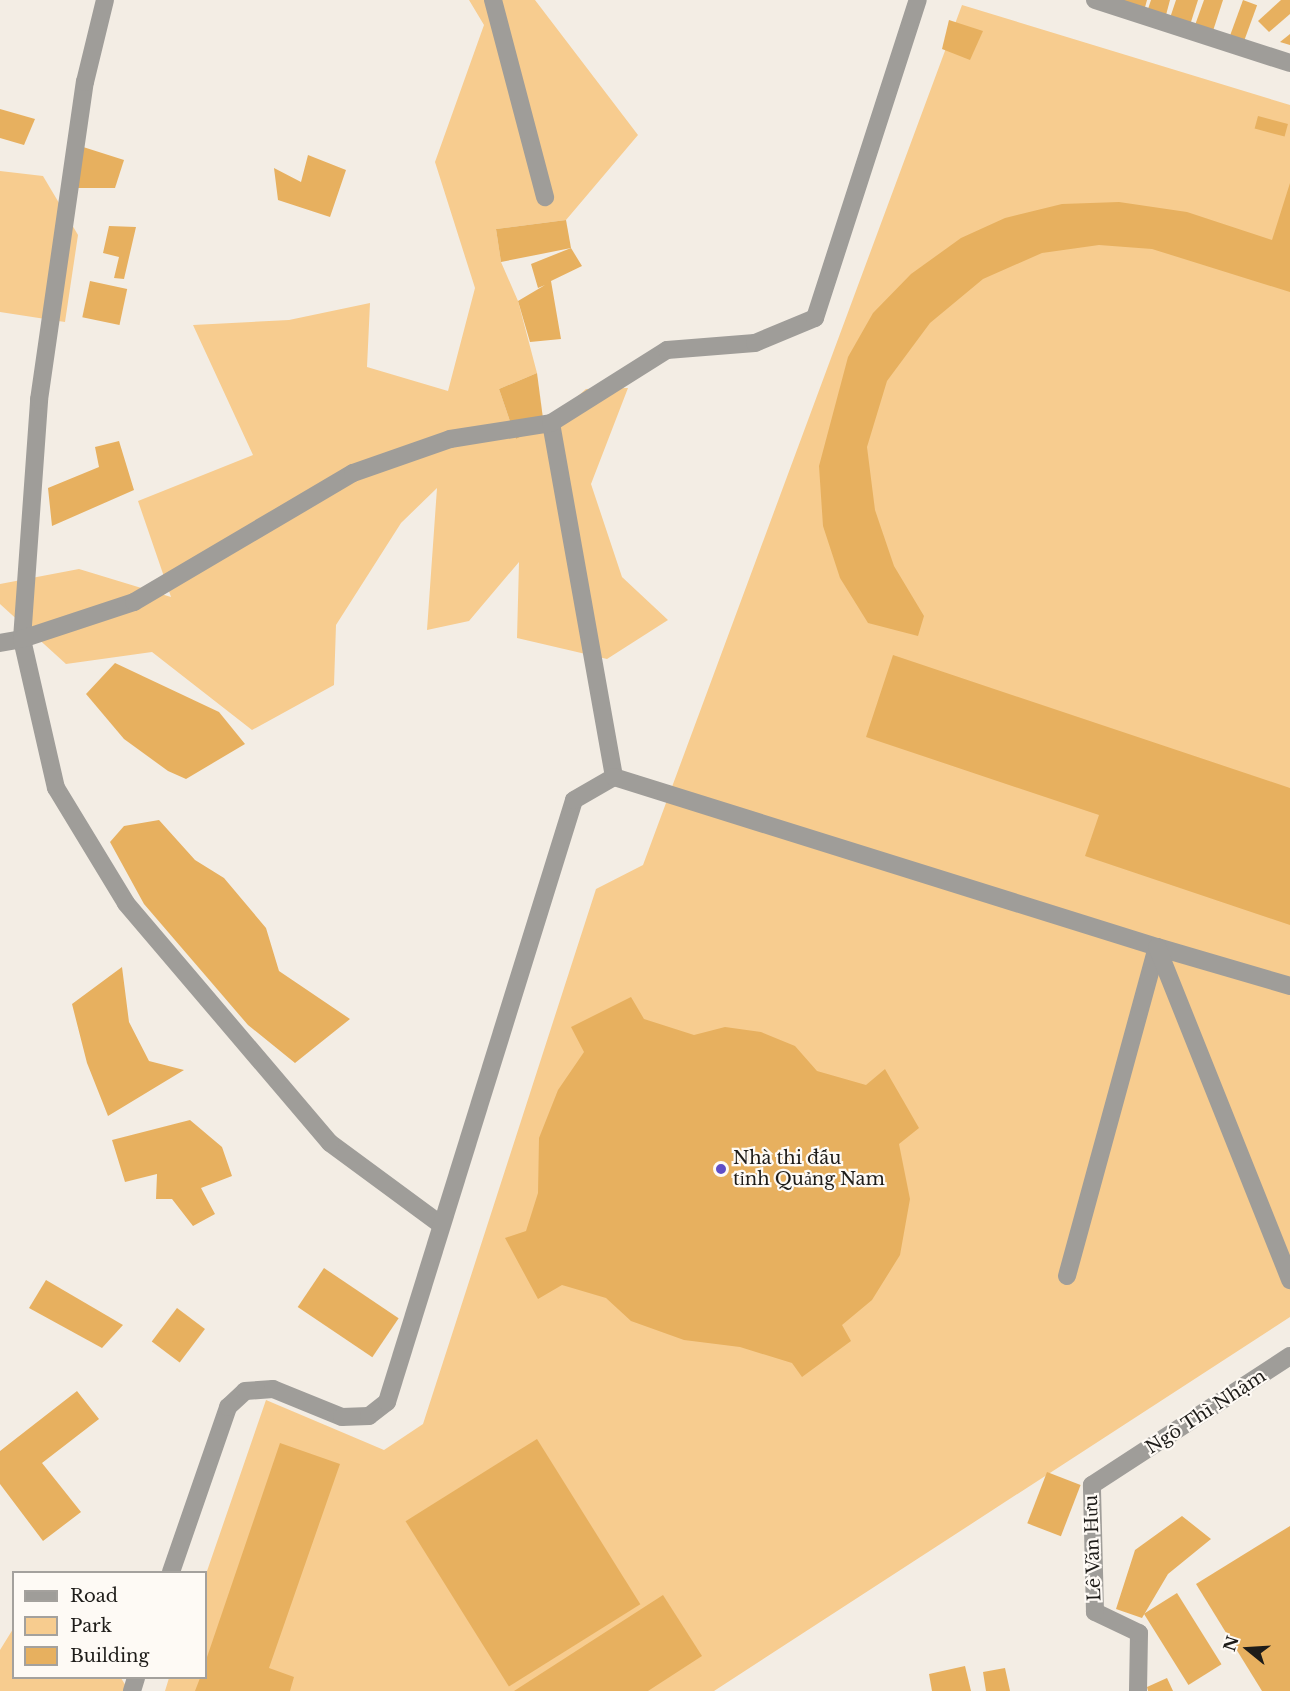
<!DOCTYPE html>
<meta charset="utf-8">
<style>
body{margin:0}
#map{position:relative;width:1290px;height:1691px;overflow:hidden;background:#f3ede4;font-family:"Libre Baskerville",serif}
div>[style]{position:absolute}
[style*='--x']{left:calc(var(--x)*1px);top:calc(var(--y)*1px);width:calc(var(--w)*1px);rotate:calc(var(--a)*1deg)}
.green>*{inset:0;background:#f7cc8f}
.building>*{inset:0;background:#e7b05f;transform-origin:0 0}
.minor>*{height:18px;margin:-9px;padding:0 9px;transform-origin:9px;border-radius:9px;background:#9f9d99}
.dots>*{width:16px;height:16px;translate:-50% -50%;box-sizing:border-box;border:3px solid #fefaf5;border-radius:50%}
span{translate:-50% -50%;white-space:nowrap;text-align:center;line-height:1.15;-webkit-text-stroke:4.5px #fefaf5;paint-order:stroke}
.poi-label{font-size:18px;color:#1e1c19}
.left{translate:0 -50%;text-align:left}
.street-label{font-size:18px;color:#1e1c19}
.legend{position:absolute;left:12px;top:1571px;width:195px;height:108px;box-sizing:border-box;background:#fefaf5;border:2px solid #a4a19d;margin:0;padding:8px 10px;list-style:none;font-size:18px;color:#1e1c19}
.legend li{display:flex;align-items:center;gap:12px;height:30px}
.legend b{width:30px;border:2px solid #a4a19d}
.north{position:absolute;left:1218px;top:1619px;width:60px;height:60px;-webkit-text-stroke:4px #fefaf5;paint-order:stroke;rotate:288deg;font-size:16px;font-weight:700;line-height:24px;text-align:center;color:#1e1c19}
.north::after{content:'';display:block;margin:auto;width:21px;height:27px;background:#1e1c19;clip-path:polygon(50% 0,100% 100%,50% 72%,0 100%)}
</style>
<div id="map">
<div class="green">
<div style="clip-path:polygon(469px 0,535px 0,638px 135px,566px 220px,496px 229px,501px 262px,518px 301px,537px 373px,499px 389px,516px 439px,544px 426px,586px 389px,628px 388px,591px 484px,622px 577px,668px 620px,607px 659px,517px 638px,519px 562px,469px 621px,427px 630px,437px 488px,401px 523px,336px 625px,334px 685px,252px 730px,152px 652px,66px 664px,0 604px,0 584px,79px 569px,171px 597px,138px 501px,253px 455px,193px 325px,289px 320px,370px 303px,367px 367px,448px 391px,475px 288px,435px 162px,484px 25px)"></div>
<div style="clip-path:polygon(962px 5px,1290px 105px,1290px 1317px,714px 1691px,165px 1691px,169px 1678px,206px 1678px,206px 1574px,266px 1400px,384px 1450px,423px 1424px,596px 889px,643px 865px)"></div>
<div style="clip-path:polygon(0 171px,43px 176px,78px 235px,65px 322px,0 312px)"></div>
<div style="clip-path:polygon(13px 1629px,14px 1678px,121px 1678px,129px 1691px,0 1691px,0 1650px)"></div>
</div>
<div class="building">
<div style="clip-path:polygon(1109px 0,1147px 0,1144px 11px)"></div>
<div style="clip-path:polygon(1151px 0,1170px 0,1166px 15px,1148px 9px)"></div>
<div style="clip-path:polygon(1176px 0,1198px 0,1190px 25px,1170px 18px)"></div>
<div style="clip-path:polygon(1204px 0,1223px 0,1212px 34px,1194px 28px)"></div>
<div style="left:1243px;top:0;width:15px;height:41px;rotate:20deg"></div>
<div style="clip-path:polygon(1281px 0,1290px 0,1290px 14px,1269px 32px,1258px 21px)"></div>
<div style="clip-path:polygon(949px 20px,983px 31px,970px 60px,942px 49px)"></div>
<div style="clip-path:polygon(1290px 34px,1290px 45px,1280px 42px)"></div>
<div style="clip-path:polygon(0 109px,35px 119px,24px 145px,0 138px)"></div>
<div style="left:1258px;top:116px;width:31px;height:13px;rotate:15deg"></div>
<div style="clip-path:polygon(80px 146px,124px 160px,115px 188px,74px 188px)"></div>
<div style="clip-path:polygon(308px 155px,346px 170px,330px 217px,278px 200px,274px 168px,301px 182px)"></div>
<div style="clip-path:polygon(1290px 183px,1290px 292px,1152px 249px,1099px 245px,1042px 253px,983px 279px,930px 323px,887px 381px,867px 447px,875px 510px,894px 566px,924px 616px,918px 636px,868px 623px,840px 578px,823px 526px,819px 466px,848px 357px,873px 313px,911px 274px,961px 238px,1005px 218px,1062px 204px,1119px 202px,1187px 212px,1272px 240px)"></div>
<div style="clip-path:polygon(566px 220px,571px 248px,501px 262px,496px 229px)"></div>
<div style="clip-path:polygon(109px 226px,136px 227px,124px 279px,114px 278px,119px 257px,103px 253px)"></div>
<div style="clip-path:polygon(571px 248px,582px 266px,551px 281px,561px 339px,530px 342px,518px 301px,545px 285px,538px 288px,531px 264px)"></div>
<div style="left:90px;top:281px;width:38px;height:37px;rotate:12deg"></div>
<div style="clip-path:polygon(537px 373px,544px 426px,516px 439px,499px 389px)"></div>
<div style="clip-path:polygon(119px 441px,134px 490px,52px 526px,48px 488px,99px 467px,95px 447px)"></div>
<div style="clip-path:polygon(893px 655px,1290px 788px,1290px 925px,1085px 856px,1099px 815px,866px 737px)"></div>
<div style="clip-path:polygon(115px 663px,219px 712px,245px 744px,186px 779px,168px 771px,124px 739px,86px 694px)"></div>
<div style="clip-path:polygon(159px 820px,195px 860px,224px 878px,266px 928px,279px 971px,350px 1019px,295px 1063px,248px 1025px,144px 904px,110px 842px,124px 826px)"></div>
<div style="clip-path:polygon(122px 967px,129px 1022px,149px 1061px,184px 1070px,108px 1116px,87px 1063px,72px 1004px)"></div>
<div style="clip-path:polygon(631px 997px,644px 1019px,694px 1035px,725px 1027px,761px 1032px,795px 1046px,817px 1071px,866px 1085px,885px 1069px,919px 1128px,899px 1144px,910px 1199px,900px 1255px,872px 1300px,842px 1325px,851px 1341px,802px 1377px,792px 1363px,740px 1347px,684px 1340px,631px 1321px,606px 1298px,562px 1285px,538px 1299px,505px 1238px,526px 1231px,538px 1193px,539px 1138px,558px 1090px,584px 1052px,571px 1027px)"></div>
<div style="clip-path:polygon(190px 1120px,222px 1147px,232px 1176px,201px 1188px,215px 1214px,193px 1226px,172px 1199px,156px 1199px,157px 1174px,125px 1182px,112px 1140px)"></div>
<div style="left:324px;top:1268px;width:90px;height:47px;rotate:34deg"></div>
<div style="clip-path:polygon(46px 1280px,123px 1325px,102px 1348px,29px 1308px)"></div>
<div style="left:177px;top:1308px;width:35px;height:42px;rotate:37deg"></div>
<div style="clip-path:polygon(77px 1391px,99px 1419px,42px 1463px,81px 1512px,43px 1541px,0 1484px,0 1451px)"></div>
<div style="left:537px;top:1439px;width:195px;height:155px;rotate:58deg"></div>
<div style="clip-path:polygon(280px 1443px,340px 1464px,269px 1668px,294px 1677px,290px 1691px,195px 1691px,200px 1678px,206px 1678px,206px 1660px)"></div>
<div style="left:1047px;top:1472px;width:36px;height:55px;rotate:21deg"></div>
<div style="clip-path:polygon(1182px 1516px,1211px 1539px,1168px 1574px,1142px 1618px,1116px 1609px,1135px 1550px)"></div>
<div style="clip-path:polygon(1290px 1526px,1290px 1691px,1262px 1691px,1196px 1584px)"></div>
<div style="left:1177px;top:1593px;width:84px;height:39px;rotate:58deg"></div>
<div style="clip-path:polygon(663px 1595px,702px 1656px,648px 1691px,514px 1691px)"></div>
<div style="clip-path:polygon(965px 1666px,971px 1691px,932px 1691px,929px 1674px)"></div>
<div style="clip-path:polygon(1005px 1668px,1010px 1691px,986px 1691px,983px 1672px)"></div>
<div style="clip-path:polygon(1167px 1678px,1173px 1691px,1148px 1691px,1147px 1687px)"></div>
</div>
<div class="minor">
<div style="--x:493;--y:0;--w:204;--a:75.2"></div>
<div style="--x:1095;--y:0;--w:205;--a:17.9"></div>
<div style="--x:551;--y:423;--w:360;--a:79.9"></div>
<div style="--x:0;--y:643;--w:22;--a:-10"></div>
<div style="--x:22;--y:639;--w:240;--a:-85.9"></div>
<div style="--x:39;--y:400;--w:321;--a:-81.8"></div>
<div style="--x:85;--y:82;--w:84;--a:-76.3"></div>
<div style="--x:440;--y:1224;--w:137;--a:-143.6"></div>
<div style="--x:330;--y:1143;--w:315;--a:-130.4"></div>
<div style="--x:126;--y:903;--w:135;--a:-121.3"></div>
<div style="--x:56;--y:788;--w:153;--a:-102.9"></div>
<div style="--x:22;--y:639;--w:118;--a:-18.3"></div>
<div style="--x:134;--y:602;--w:254;--a:-30.5"></div>
<div style="--x:353;--y:473;--w:103;--a:-19.3"></div>
<div style="--x:450;--y:439;--w:102;--a:-9"></div>
<div style="--x:551;--y:423;--w:137;--a:-32.2"></div>
<div style="--x:667;--y:350;--w:88;--a:-4.5"></div>
<div style="--x:755;--y:343;--w:65;--a:-22.6"></div>
<div style="--x:815;--y:318;--w:334;--a:-72.1"></div>
<div style="--x:1067;--y:1276;--w:341;--a:-74.7"></div>
<div style="--x:1157;--y:947;--w:139;--a:16.3"></div>
<div style="--x:171;--y:1572;--w:175;--a:-70.9"></div>
<div style="--x:228;--y:1407;--w:23;--a:-43"></div>
<div style="--x:245;--y:1391;--w:28;--a:-4"></div>
<div style="--x:273;--y:1389;--w:74;--a:22.1"></div>
<div style="--x:342;--y:1417;--w:27;--a:-2"></div>
<div style="--x:369;--y:1416;--w:23;--a:-38"></div>
<div style="--x:387;--y:1402;--w:630;--a:-72.74"></div>
<div style="--x:574;--y:800;--w:46;--a:-29.9"></div>
<div style="--x:614;--y:777;--w:569;--a:17.38"></div>
<div style="--x:1157;--y:947;--w:359;--a:68.2"></div>
<div style="--x:132;--y:1691;--w:14;--a:-73"></div>
<div style="--x:1138;--y:1691;--w:58;--a:-89"></div>
<div style="--x:1139;--y:1633;--w:49;--a:-154.5"></div>
<div style="--x:1095;--y:1612;--w:127;--a:-91.4"></div>
<div style="--x:1092;--y:1485;--w:236;--a:-33.1"></div>
</div>
<div class="dots">
<div style="left:721px;top:1169px;background:#604ec7"></div>
</div>
<div class="poi-label">
<span class="left" style="left:733px;top:1169px">Nhà thi đấu<br>tỉnh Quảng Nam</span>
</div>
<div class="street-label">
<span style="left:1206px;top:1412px;rotate:-33deg">Ngô Thì Nhậm</span>
<span style="left:1093px;top:1548px;rotate:-92deg">Lê Văn Hưu</span>
</div>
<ul class="legend">
<li><b style="height:8px;background:#9f9d99"></b>Road</li>
<li><b style="height:16px;background:#f7cc8f"></b>Park</li>
<li><b style="height:16px;background:#e7b05f"></b>Building</li>
</ul>
<div class="north">N</div>
</div>
